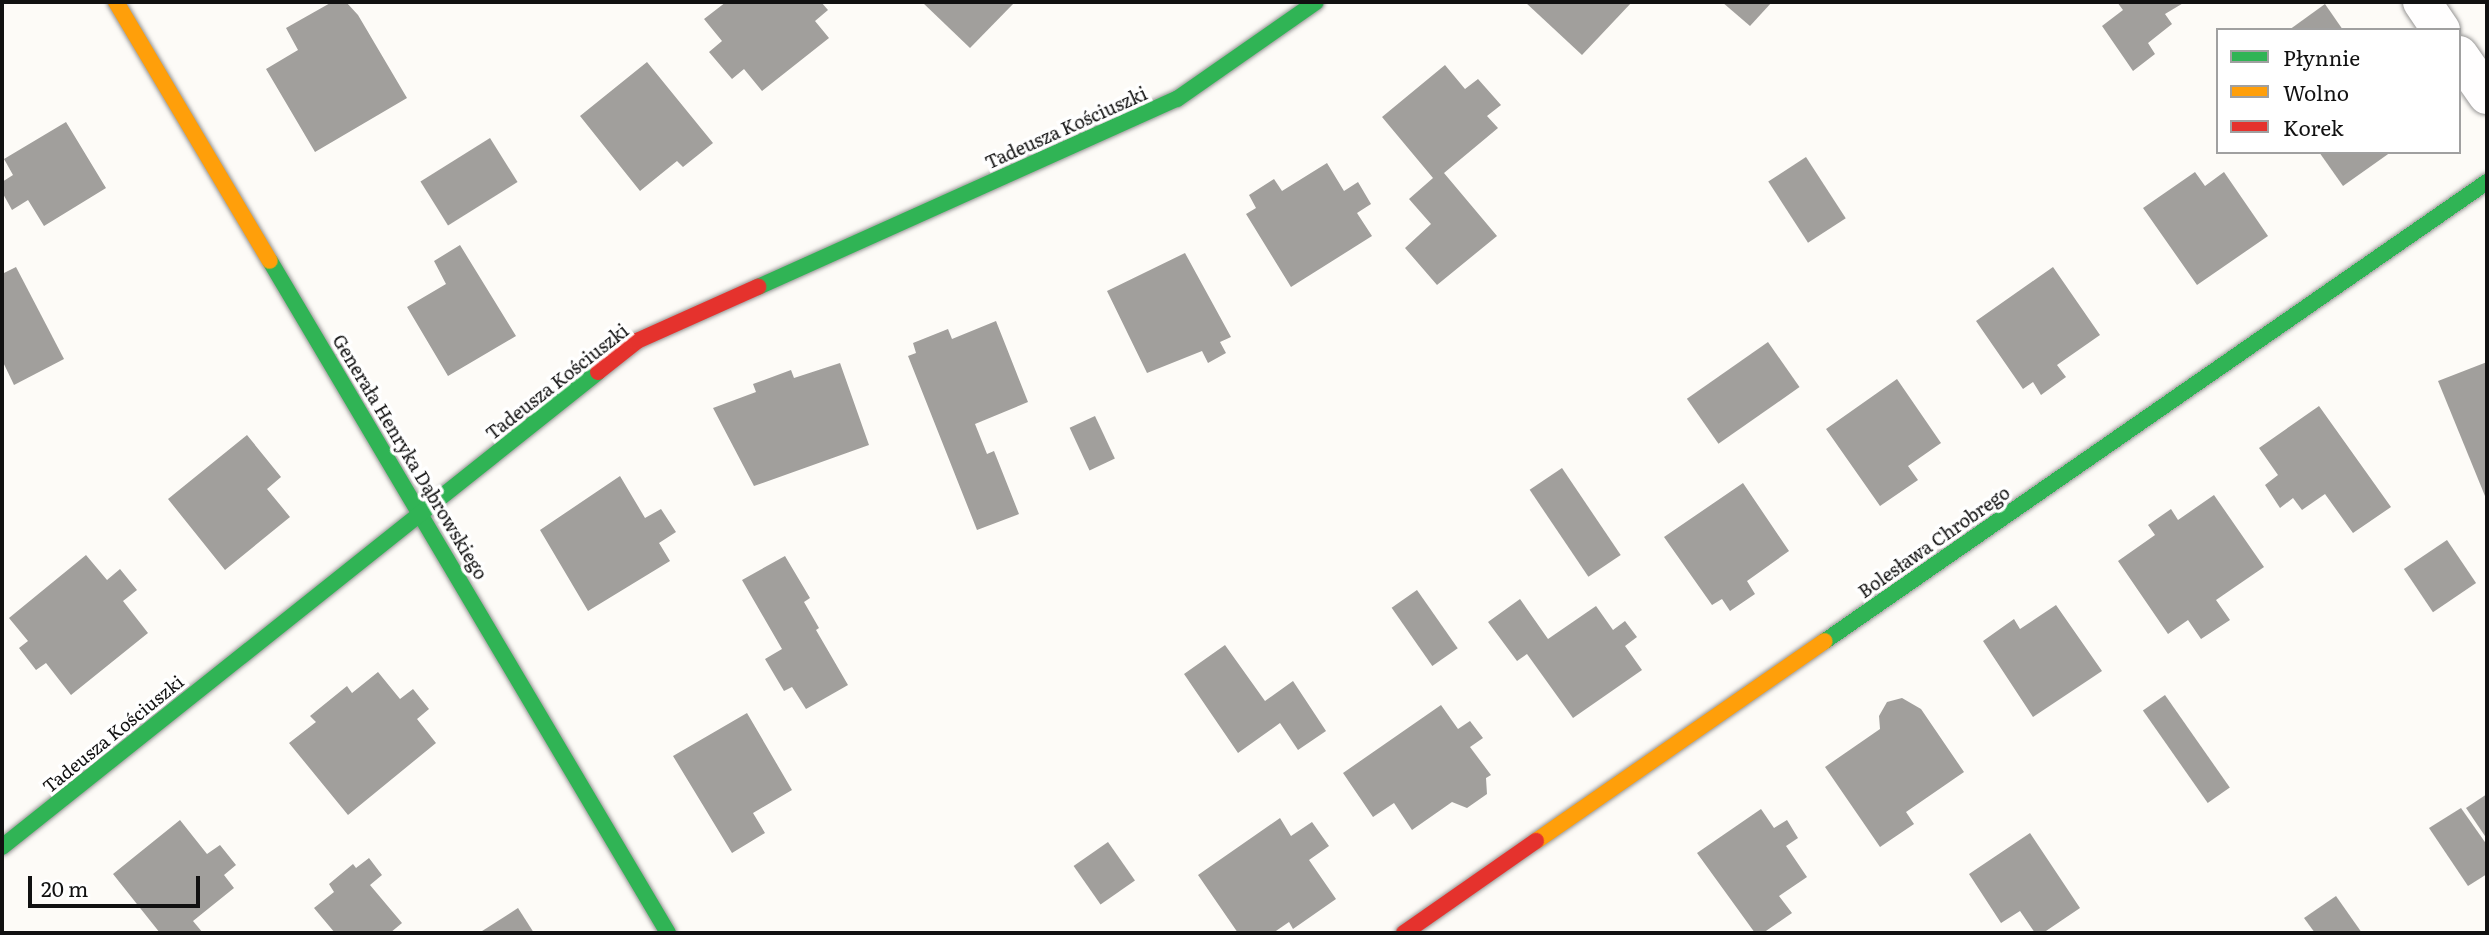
<!DOCTYPE html>
<meta charset="utf-8">
<style>
body{margin:0}
#map{position:relative;width:2489px;height:935px;overflow:hidden;background:#fdfbf7;font-family:Literata,serif}
div>[style]{position:absolute}
[style*='--x']{left:calc(var(--x)*1px);top:calc(var(--y)*1px);width:calc(var(--w)*1px);rotate:calc(var(--a)*1deg)}
.building>*{inset:0;background:#a19f9c;transform-origin:0 0}
.roads{filter:drop-shadow(0 0 2px #979695) drop-shadow(0 0 2px #979695)}
.street>*{height:38px;margin:-19px;padding:0 19px;transform-origin:19px;border-radius:19px;background:#fffefe}
.fast>*{height:16px;margin:-8px;padding:0 8px;transform-origin:8px;border-radius:8px;background:#30b455}
.slow>*{height:16px;margin:-8px;padding:0 8px;transform-origin:8px;border-radius:8px;background:#ff9f0a}
.jam>*{height:16px;margin:-8px;padding:0 8px;transform-origin:8px;border-radius:8px;background:#e5322d}
span{translate:-50% -50%;white-space:nowrap;text-align:center;line-height:1.15;-webkit-text-stroke:7px #fff;paint-order:stroke}
.street-label{font-size:18px;color:#111}
.frame{position:absolute;inset:0;border:4px solid #111;pointer-events:none}
.legend{position:absolute;left:2216px;top:28px;width:245px;height:126px;box-sizing:border-box;background:#fff;border:2px solid #a0a0a0;margin:0;padding:9px 12px;list-style:none;font-size:21px;color:#111}
.legend li{display:flex;align-items:center;gap:14px;height:35px}
.legend b{width:35px;border:2px solid #a0a0a0}
.scale{position:absolute;left:28px;top:876px;width:172px;height:32px;box-sizing:border-box;border:4px solid #111;border-top:0;padding-left:9px;font-size:21px;line-height:24px;white-space:nowrap;color:#111;-webkit-text-stroke:5px #fff;paint-order:stroke}
</style>
<div id="map">
<div class="building">
<div style="clip-path:polygon(332px 2px,346px 2px,358px 15px,407px 98px,315px 152px,266px 69px,298px 50px,286px 28px)"></div>
<div style="clip-path:polygon(726px 2px,821px 2px,828px 10px,815px 21px,829px 38px,762px 91px,744px 69px,732px 79px,709px 52px,722px 41px,704px 19px)"></div>
<div style="clip-path:polygon(922px 2px,1015px 2px,970px 48px)"></div>
<div style="clip-path:polygon(1525px 2px,1632px 2px,1582px 55px)"></div>
<div style="clip-path:polygon(1722px 2px,1772px 2px,1750px 26px)"></div>
<div style="clip-path:polygon(2117px 2px,2185px 2px,2165px 14px,2172px 24px,2148px 43px,2155px 54px,2133px 71px,2102px 26px,2123px 10px)"></div>
<div style="clip-path:polygon(2325px 4px,2343px 30px,2289px 30px)"></div>
<div style="clip-path:polygon(647px 62px,713px 143px,683px 167px,677px 161px,640px 191px,580px 116px)"></div>
<div style="clip-path:polygon(1445px 65px,1465px 89px,1478px 79px,1501px 105px,1487px 116px,1498px 128px,1444px 173px,1497px 236px,1437px 285px,1405px 248px,1431px 224px,1409px 199px,1433px 178px,1382px 117px)"></div>
<div style="clip-path:polygon(66px 122px,106px 188px,44px 226px,28px 200px,12px 210px,2px 192px,2px 182px,13px 175px,4px 159px)"></div>
<div style="left:490px;top:138px;width:52px;height:82px;rotate:58deg"></div>
<div style="clip-path:polygon(2319px 152px,2391px 152px,2343px 186px)"></div>
<div style="left:1806px;top:157px;width:73px;height:45px;rotate:57deg"></div>
<div style="clip-path:polygon(1327px 163px,1344px 191px,1358px 182px,1371px 204px,1357px 213px,1372px 236px,1291px 287px,1246px 214px,1256px 208px,1249px 195px,1274px 179px,1282px 191px)"></div>
<div style="clip-path:polygon(2195px 172px,2205px 186px,2224px 172px,2268px 236px,2197px 285px,2143px 208px)"></div>
<div style="clip-path:polygon(460px 245px,516px 336px,448px 376px,407px 307px,446px 284px,434px 261px)"></div>
<div style="clip-path:polygon(1185px 253px,1231px 337px,1220px 342px,1226px 353px,1208px 363px,1202px 351px,1147px 373px,1107px 291px)"></div>
<div style="clip-path:polygon(16px 267px,64px 359px,14px 385px,2px 360px,2px 274px)"></div>
<div style="clip-path:polygon(2053px 267px,2100px 335px,2057px 365px,2066px 377px,2041px 395px,2033px 382px,2023px 389px,1976px 321px)"></div>
<div style="clip-path:polygon(996px 321px,1028px 402px,975px 424px,987px 454px,994px 451px,1019px 514px,977px 530px,908px 356px,916px 353px,913px 343px,948px 329px,952px 339px)"></div>
<div style="left:1768px;top:342px;width:55px;height:99px;rotate:55deg"></div>
<div style="clip-path:polygon(2487px 362px,2487px 495px,2485px 496px,2438px 381px)"></div>
<div style="clip-path:polygon(840px 363px,869px 445px,754px 486px,713px 408px,756px 392px,753px 384px,791px 370px,794px 378px)"></div>
<div style="clip-path:polygon(1897px 379px,1941px 443px,1908px 466px,1918px 480px,1880px 506px,1826px 429px)"></div>
<div style="clip-path:polygon(2319px 406px,2391px 507px,2353px 533px,2325px 494px,2302px 510px,2293px 498px,2280px 508px,2265px 485px,2278px 475px,2259px 448px)"></div>
<div style="left:1095px;top:416px;width:47px;height:28px;rotate:65deg"></div>
<div style="clip-path:polygon(247px 435px,281px 477px,267px 489px,290px 517px,225px 570px,168px 499px)"></div>
<div style="left:1562px;top:468px;width:105px;height:39px;rotate:56deg"></div>
<div style="clip-path:polygon(620px 476px,645px 518px,661px 509px,676px 532px,659px 543px,670px 561px,588px 611px,540px 530px)"></div>
<div style="clip-path:polygon(1743px 483px,1789px 551px,1747px 581px,1755px 594px,1730px 611px,1722px 599px,1712px 605px,1664px 537px)"></div>
<div style="clip-path:polygon(2214px 495px,2264px 567px,2216px 600px,2230px 620px,2201px 639px,2188px 620px,2168px 634px,2118px 561px,2155px 535px,2148px 525px,2171px 509px,2178px 520px)"></div>
<div style="left:2447px;top:540px;width:52px;height:52px;rotate:56deg"></div>
<div style="clip-path:polygon(86px 555px,107px 580px,120px 569px,137px 590px,123px 601px,148px 633px,71px 695px,46px 663px,36px 670px,19px 648px,28px 641px,9px 618px)"></div>
<div style="clip-path:polygon(785px 556px,810px 598px,804px 602px,819px 628px,816px 630px,848px 685px,806px 709px,792px 687px,784px 691px,765px 659px,782px 649px,742px 580px)"></div>
<div style="left:1417px;top:590px;width:71px;height:31px;rotate:55deg"></div>
<div style="clip-path:polygon(1520px 599px,1548px 639px,1596px 606px,1613px 630px,1625px 621px,1637px 637px,1625px 646px,1642px 670px,1573px 718px,1527px 654px,1517px 661px,1488px 622px)"></div>
<div style="clip-path:polygon(2056px 605px,2102px 671px,2033px 717px,1983px 641px,2014px 619px,2020px 629px)"></div>
<div style="clip-path:polygon(1225px 645px,1265px 701px,1293px 681px,1326px 731px,1298px 750px,1280px 723px,1238px 753px,1184px 674px)"></div>
<div style="clip-path:polygon(378px 672px,400px 699px,413px 689px,429px 709px,417px 719px,436px 743px,348px 815px,289px 743px,316px 722px,310px 716px,347px 686px,352px 693px)"></div>
<div style="left:2165px;top:695px;width:113px;height:27px;rotate:55deg"></div>
<div style="clip-path:polygon(1902px 698px,1921px 709px,1964px 772px,1906px 812px,1914px 824px,1880px 847px,1825px 767px,1880px 729px,1879px 716px,1887px 702px)"></div>
<div style="clip-path:polygon(1441px 705px,1458px 729px,1470px 721px,1483px 738px,1470px 747px,1491px 775px,1486px 778px,1487px 794px,1467px 808px,1452px 802px,1412px 830px,1394px 803px,1373px 817px,1343px 773px)"></div>
<div style="clip-path:polygon(747px 713px,792px 790px,753px 813px,765px 833px,732px 853px,673px 756px)"></div>
<div style="clip-path:polygon(2487px 794px,2487px 839px,2466px 808px)"></div>
<div style="clip-path:polygon(2461px 808px,2487px 845px,2487px 874px,2468px 886px,2429px 828px)"></div>
<div style="clip-path:polygon(1761px 809px,1774px 828px,1787px 820px,1798px 838px,1786px 846px,1807px 877px,1779px 896px,1792px 913px,1763px 933px,1755px 933px,1697px 853px)"></div>
<div style="clip-path:polygon(1280px 818px,1291px 836px,1312px 822px,1329px 846px,1309px 860px,1336px 899px,1293px 929px,1289px 922px,1273px 933px,1238px 933px,1198px 875px)"></div>
<div style="clip-path:polygon(180px 820px,207px 854px,220px 845px,236px 865px,224px 875px,234px 888px,193px 921px,203px 933px,160px 933px,113px 874px)"></div>
<div style="clip-path:polygon(2030px 833px,2080px 908px,2043px 933px,2035px 933px,2020px 911px,2001px 923px,1969px 874px)"></div>
<div style="left:1108px;top:842px;width:47px;height:42px;rotate:55deg"></div>
<div style="clip-path:polygon(369px 858px,382px 875px,370px 885px,402px 923px,390px 933px,335px 933px,314px 908px,334px 892px,329px 884px,353px 864px,356px 868px)"></div>
<div style="clip-path:polygon(2336px 896px,2362px 933px,2315px 933px,2304px 918px)"></div>
<div style="clip-path:polygon(518px 908px,534px 933px,479px 933px)"></div>
</div>
<div class="roads">
<div class="street">
<div style="--x:2422;--y:2;--w:34;--a:56"></div>
<div style="--x:2459;--y:55;--w:49;--a:55"></div>
</div>
<div class="fast">
<div style="--x:270;--y:261;--w:781;--a:59.36"></div>
<div style="--x:758;--y:287;--w:459;--a:-24.2"></div>
<div style="--x:1177;--y:99;--w:169;--a:-34.9"></div>
<div style="--x:1825;--y:641;--w:806;--a:-34.74"></div>
<div style="--x:2;--y:847;--w:762;--a:-38.55"></div>
</div>
<div class="slow">
<div style="--x:116;--y:2;--w:301;--a:59.3"></div>
<div style="--x:1536;--y:841;--w:351;--a:-34.7"></div>
</div>
<div class="jam">
<div style="--x:598;--y:372;--w:50;--a:-38.5"></div>
<div style="--x:637;--y:341;--w:133;--a:-24.1"></div>
<div style="--x:1404;--y:933;--w:161;--a:-34.9"></div>
</div>
</div>
<div class="street-label">
<span style="left:1066px;top:128px;rotate:-24deg">Tadeusza Kościuszki</span>
<span style="left:557px;top:382px;rotate:-38deg">Tadeusza Kościuszki</span>
<span style="left:410px;top:457px;rotate:59deg">Generała Henryka Dąbrowskiego</span>
<span style="left:1934px;top:542px;rotate:-35deg">Bolesława Chrobrego</span>
<span style="left:113px;top:734px;rotate:-39deg">Tadeusza Kościuszki</span>
</div>
<div class="frame"></div>
<ul class="legend">
<li><b style="height:9px;background:#30b455"></b>Płynnie</li>
<li><b style="height:9px;background:#ff9f0a"></b>Wolno</li>
<li><b style="height:9px;background:#e5322d"></b>Korek</li>
</ul>
<div class="scale">20 m</div>
</div>
